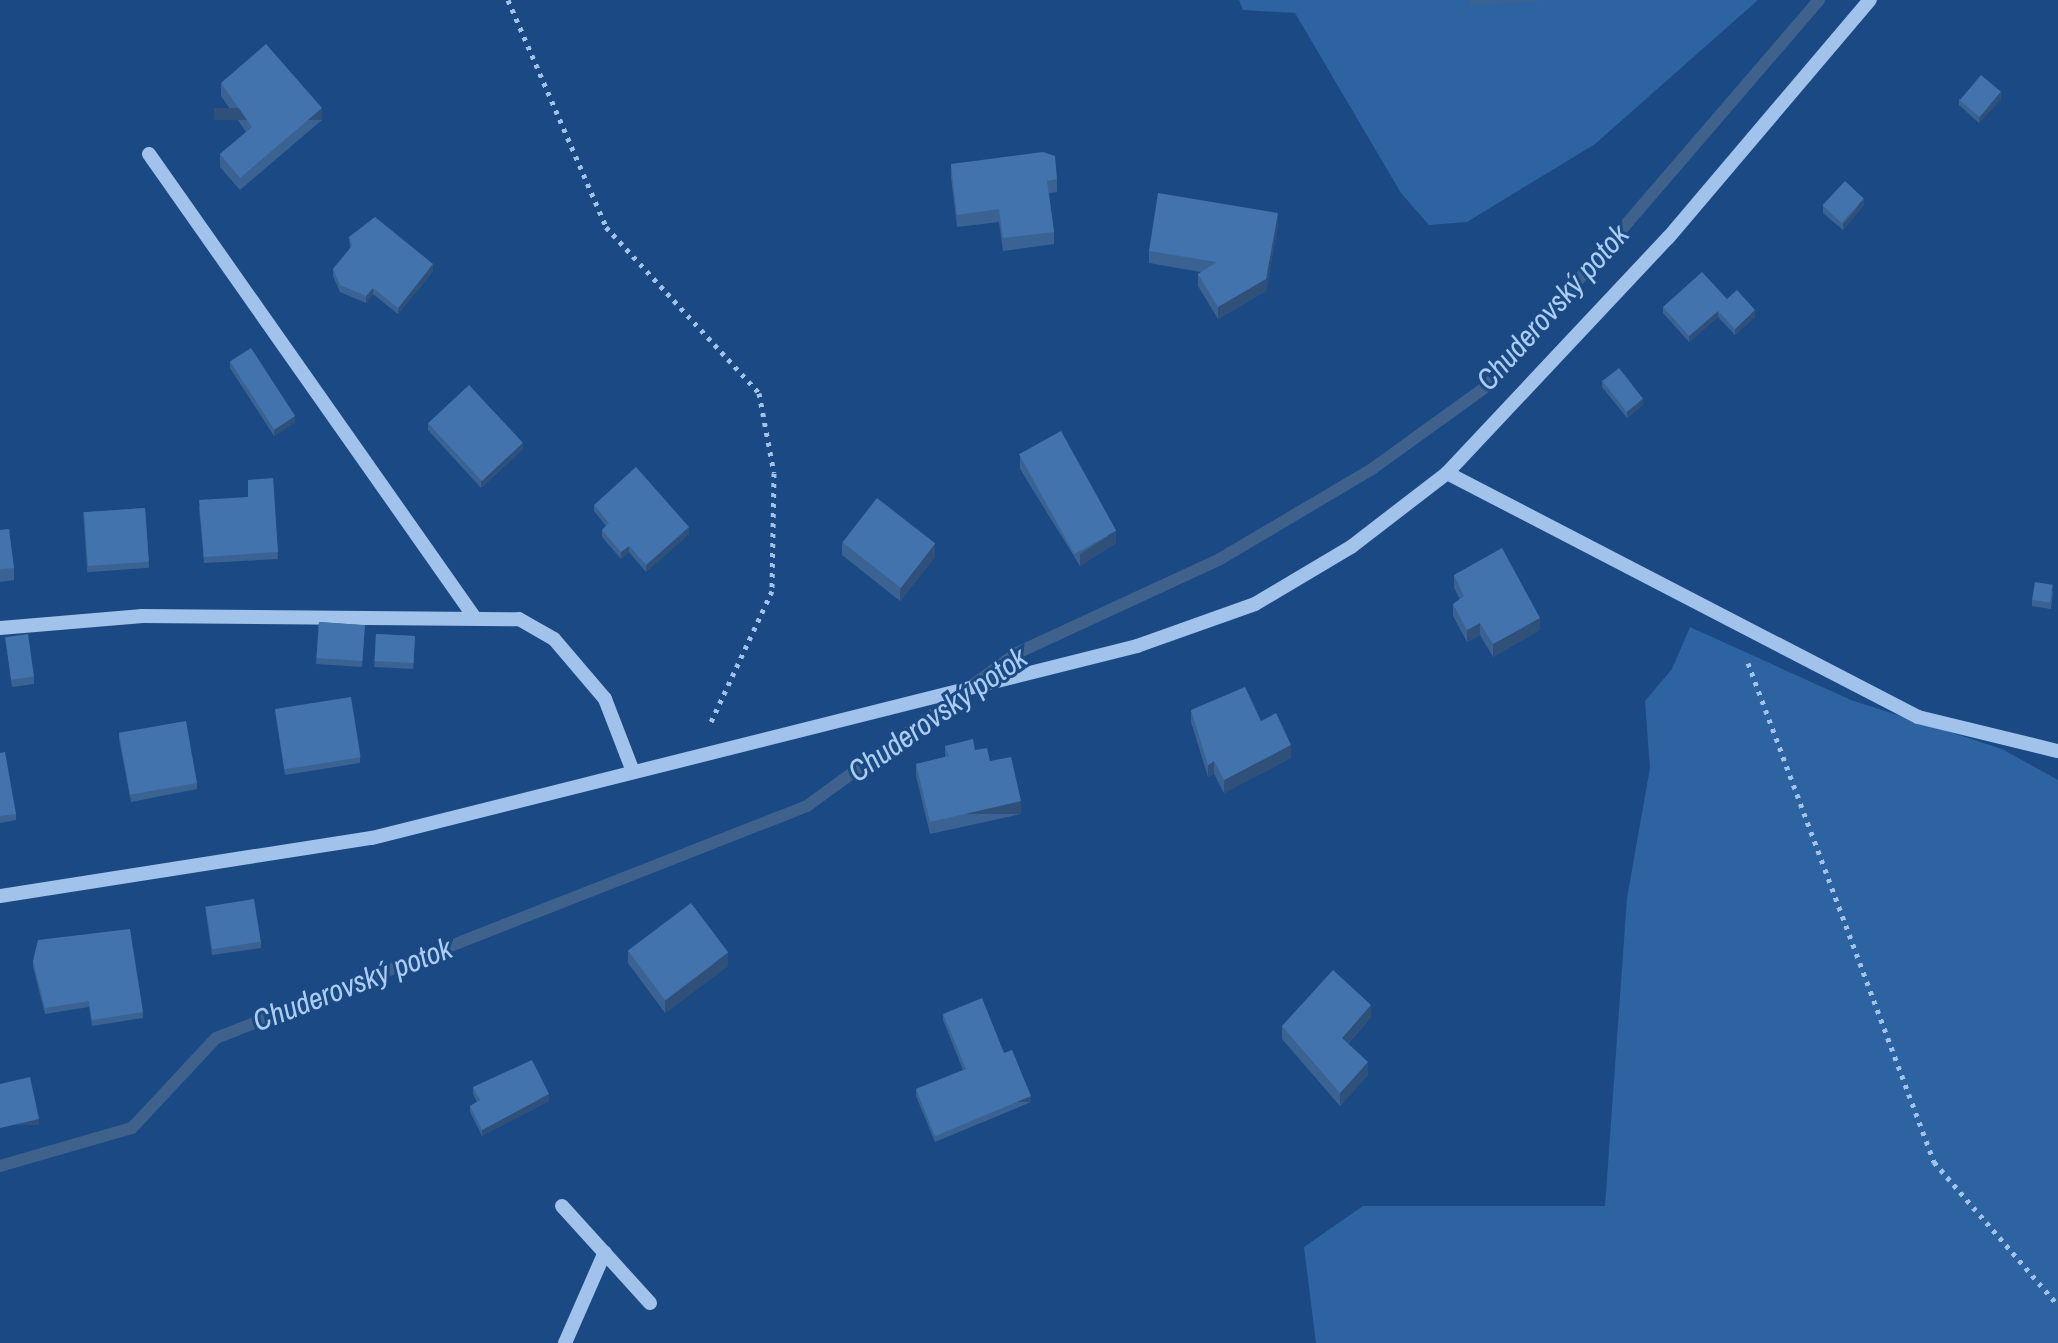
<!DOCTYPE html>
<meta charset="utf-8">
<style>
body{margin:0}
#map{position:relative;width:2058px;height:1343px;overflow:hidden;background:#1b4983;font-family:"Archivo Narrow",sans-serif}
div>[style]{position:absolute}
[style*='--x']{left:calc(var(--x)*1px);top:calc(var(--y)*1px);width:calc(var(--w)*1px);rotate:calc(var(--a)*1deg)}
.green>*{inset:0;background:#2e63a2}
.stream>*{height:12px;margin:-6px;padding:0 6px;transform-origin:6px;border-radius:6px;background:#3f628d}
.path>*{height:5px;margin-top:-2.5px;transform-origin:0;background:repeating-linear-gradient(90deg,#a0c2eb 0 4px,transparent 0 10px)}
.minor>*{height:14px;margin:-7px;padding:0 7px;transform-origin:7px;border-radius:7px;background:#a0c2eb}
.wall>*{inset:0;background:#3a6394;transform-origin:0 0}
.shaded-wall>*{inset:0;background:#2f5078;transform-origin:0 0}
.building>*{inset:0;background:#4373ac;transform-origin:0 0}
span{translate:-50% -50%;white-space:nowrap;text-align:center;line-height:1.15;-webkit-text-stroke:6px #1b4983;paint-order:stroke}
.water-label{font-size:30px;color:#abccf3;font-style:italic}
</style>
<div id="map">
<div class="green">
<div style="clip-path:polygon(1239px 0,1758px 0,1595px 144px,1467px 222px,1429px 225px,1401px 193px,1295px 13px,1243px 10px)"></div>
<div style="clip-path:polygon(1690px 627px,1851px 700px,2002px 749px,2058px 780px,2058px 1343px,1316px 1343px,1304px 1247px,1363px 1206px,1605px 1206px,1627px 898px,1650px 768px,1645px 701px,1672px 669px)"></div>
</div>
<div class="stream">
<div style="--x:0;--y:1166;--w:137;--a:-16.1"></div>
<div style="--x:132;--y:1128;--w:123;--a:-47"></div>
<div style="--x:216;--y:1038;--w:635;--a:-21.43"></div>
<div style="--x:807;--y:806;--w:260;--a:-36.1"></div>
<div style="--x:1017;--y:653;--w:224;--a:-24.8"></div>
<div style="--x:1220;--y:559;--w:177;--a:-30.6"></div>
<div style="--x:1372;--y:469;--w:142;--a:-35.8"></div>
<div style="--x:1487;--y:386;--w:509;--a:-49.3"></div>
</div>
<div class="path">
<div style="--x:508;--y:0;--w:247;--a:66.6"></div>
<div style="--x:606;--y:227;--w:226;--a:47.3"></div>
<div style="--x:759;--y:393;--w:81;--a:79.4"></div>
<div style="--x:774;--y:473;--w:118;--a:91"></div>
<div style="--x:772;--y:591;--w:147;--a:115"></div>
<div style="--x:1748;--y:663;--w:533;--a:69.56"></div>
<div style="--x:1934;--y:1162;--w:189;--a:49.1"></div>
</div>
<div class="minor">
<div style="--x:149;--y:154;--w:567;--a:54.91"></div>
<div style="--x:1447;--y:473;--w:530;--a:27.39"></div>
<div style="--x:1918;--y:717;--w:144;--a:13.7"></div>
<div style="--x:0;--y:628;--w:143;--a:-4.8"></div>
<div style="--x:142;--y:616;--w:377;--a:0.5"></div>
<div style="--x:519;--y:619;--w:40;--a:29.7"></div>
<div style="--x:554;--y:639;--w:79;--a:49.6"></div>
<div style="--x:605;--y:699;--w:75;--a:68.9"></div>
<div style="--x:0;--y:896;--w:376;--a:-8.9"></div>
<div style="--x:372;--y:838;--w:789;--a:-14.09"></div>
<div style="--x:1137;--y:646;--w:125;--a:-19.6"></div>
<div style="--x:1255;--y:604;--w:112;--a:-30.7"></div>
<div style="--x:1351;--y:547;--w:121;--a:-37.6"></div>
<div style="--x:1447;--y:473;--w:323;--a:-46.8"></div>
<div style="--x:1668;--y:238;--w:312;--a:-49.7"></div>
<div style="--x:562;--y:1206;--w:131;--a:47.8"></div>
<div style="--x:565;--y:1343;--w:99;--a:-66.3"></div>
</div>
<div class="wall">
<div style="clip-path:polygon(1470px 0,1541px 0,1541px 1px,1470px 5px)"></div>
<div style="clip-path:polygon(221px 83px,322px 120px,240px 190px,220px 167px,220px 154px,246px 132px,221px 96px)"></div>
<div style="clip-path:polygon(1959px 99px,2001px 99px,1979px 123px,1959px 105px)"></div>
<div style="clip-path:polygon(951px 164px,1057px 179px,1057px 192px,1049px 193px,1054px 232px,1054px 244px,1003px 251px,999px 222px,957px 227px,951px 177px)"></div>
<div style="clip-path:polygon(1864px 205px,1843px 230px,1823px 213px,1823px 206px)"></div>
<div style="clip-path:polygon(1278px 225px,1266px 291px,1218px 319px,1198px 286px,1198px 274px,1201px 272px,1149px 263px,1149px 251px)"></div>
<div style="clip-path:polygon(349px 237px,433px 271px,398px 314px,373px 294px,366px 303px,340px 292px,333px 276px,333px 269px,350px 248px)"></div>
<div style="clip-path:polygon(1727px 299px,1755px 317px,1735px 335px,1718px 317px,1689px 342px,1663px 313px,1663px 307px)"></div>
<div style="clip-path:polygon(230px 361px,295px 422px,274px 436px,230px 368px)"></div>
<div style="clip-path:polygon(1602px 380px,1643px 405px,1627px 418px,1602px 387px)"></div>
<div style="clip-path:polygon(428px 423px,523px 449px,481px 488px,428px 430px)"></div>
<div style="clip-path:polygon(1020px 456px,1116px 543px,1080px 566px,1020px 469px)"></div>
<div style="clip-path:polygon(273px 478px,278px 559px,204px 563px,199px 507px,248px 497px)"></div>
<div style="clip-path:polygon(594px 505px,689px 534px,646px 572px,629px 552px,621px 559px,602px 537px,602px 530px,606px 526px,594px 511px)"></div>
<div style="left:145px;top:508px;width:60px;height:62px;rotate:86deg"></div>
<div style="clip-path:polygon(0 530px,14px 568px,14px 580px,0 582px)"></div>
<div style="clip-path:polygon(842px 542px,935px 557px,900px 601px,842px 555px)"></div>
<div style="clip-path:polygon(1454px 575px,1540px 630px,1493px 657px,1480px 635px,1467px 642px,1453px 616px,1453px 604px,1460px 599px,1454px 588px)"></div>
<div style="clip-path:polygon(2053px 591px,2051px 609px,2032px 606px,2032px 600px)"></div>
<div style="left:319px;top:622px;width:46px;height:42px;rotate:4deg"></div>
<div style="left:376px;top:634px;width:39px;height:33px;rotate:3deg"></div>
<div style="clip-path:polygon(5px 637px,34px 677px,34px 684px,12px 687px)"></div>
<div style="clip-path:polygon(275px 710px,360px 757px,360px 763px,285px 775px)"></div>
<div style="clip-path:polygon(1191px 710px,1261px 721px,1291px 758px,1224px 793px,1214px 774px,1208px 777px,1191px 722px)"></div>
<div style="clip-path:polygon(119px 733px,197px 783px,197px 789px,131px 802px,119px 739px)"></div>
<div style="clip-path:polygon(945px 746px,975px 750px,990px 761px,1021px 814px,930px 834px,916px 776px,916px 764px,945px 757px)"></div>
<div style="clip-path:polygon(0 753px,16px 814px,16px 820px,0 823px)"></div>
<div style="clip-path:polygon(205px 906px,261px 941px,261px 948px,212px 955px)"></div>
<div style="clip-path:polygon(628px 950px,728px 966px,665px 1013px,628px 963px)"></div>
<div style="clip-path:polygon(33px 961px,143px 1012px,143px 1018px,92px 1026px,89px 1007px,45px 1014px,33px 967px)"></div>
<div style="clip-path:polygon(943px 1014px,1004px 1053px,1031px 1102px,935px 1142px,916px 1096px,916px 1089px,963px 1070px,943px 1020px)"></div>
<div style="clip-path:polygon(1371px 1017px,1348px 1044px,1368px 1075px,1340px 1106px,1282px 1039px,1282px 1026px)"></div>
<div style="clip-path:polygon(473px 1087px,549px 1101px,482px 1136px,470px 1112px,470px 1106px,477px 1102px,473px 1094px)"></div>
</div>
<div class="shaded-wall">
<div style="clip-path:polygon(2001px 92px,2001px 99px,1979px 123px,1979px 116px)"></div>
<div style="left:322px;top:108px;width:12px;height:108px;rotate:90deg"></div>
<div style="clip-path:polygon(1864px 199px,1864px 205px,1843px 230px,1843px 224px)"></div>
<div style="clip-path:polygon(1278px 213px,1278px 225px,1266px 291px,1218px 319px,1218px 307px)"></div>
<div style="clip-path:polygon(433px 264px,433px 271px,398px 314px,398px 308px)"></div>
<div style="clip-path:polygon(373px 288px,373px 294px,366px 303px,366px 296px)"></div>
<div style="clip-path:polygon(1755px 310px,1755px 317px,1735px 335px,1735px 329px)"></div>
<div style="clip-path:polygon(1718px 311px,1718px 317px,1689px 342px,1689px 336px)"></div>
<div style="clip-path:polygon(1643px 399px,1643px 405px,1627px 418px,1627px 412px)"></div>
<div style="clip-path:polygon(295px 416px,295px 422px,274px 436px,274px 430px)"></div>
<div style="clip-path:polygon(523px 443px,523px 449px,481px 488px,481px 481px)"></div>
<div style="clip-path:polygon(689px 527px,689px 534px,646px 572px,646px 565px)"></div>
<div style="clip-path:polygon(1116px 531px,1116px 543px,1080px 566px,1080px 554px)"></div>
<div style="clip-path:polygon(935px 544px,935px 557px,900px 601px,900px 589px)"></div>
<div style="clip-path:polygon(629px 546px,629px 552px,621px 559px,621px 552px)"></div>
<div style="clip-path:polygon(1540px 618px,1540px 630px,1493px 657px,1493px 644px)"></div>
<div style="clip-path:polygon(1480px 623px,1480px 635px,1467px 642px,1467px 630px)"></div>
<div style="clip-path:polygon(1291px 745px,1291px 758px,1224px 793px,1224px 780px)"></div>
<div style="clip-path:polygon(1214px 761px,1214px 774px,1208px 777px,1208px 765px)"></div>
<div style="left:1021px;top:801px;width:13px;height:93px;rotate:90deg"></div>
<div style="clip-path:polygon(728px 953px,728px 966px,665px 1013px,665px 1001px)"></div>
<div style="clip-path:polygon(1371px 1005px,1371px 1017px,1342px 1050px,1342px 1038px)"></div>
<div style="clip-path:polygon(1368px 1062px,1368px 1075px,1340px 1106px,1340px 1093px)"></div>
<div style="clip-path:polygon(549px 1094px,549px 1101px,482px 1136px,482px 1130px)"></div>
<div style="left:1031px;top:1096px;width:6px;height:104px;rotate:90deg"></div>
<div style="left:39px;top:1119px;width:6px;height:40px;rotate:90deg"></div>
</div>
<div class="building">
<div style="clip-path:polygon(266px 44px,322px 108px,240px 178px,220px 154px,252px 127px,221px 83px)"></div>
<div style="left:1981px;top:75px;width:26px;height:33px;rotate:40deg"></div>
<div style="clip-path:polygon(1043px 152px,1055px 156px,1057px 179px,1047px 181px,1054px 232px,1003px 238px,999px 209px,957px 215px,951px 164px)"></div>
<div style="left:1845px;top:181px;width:26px;height:33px;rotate:43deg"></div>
<div style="clip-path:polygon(1158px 193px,1278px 213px,1266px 279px,1218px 307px,1198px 274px,1217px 262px,1149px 251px)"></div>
<div style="clip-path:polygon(375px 217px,433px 264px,398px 308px,373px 288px,366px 296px,340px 285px,333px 269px,352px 246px,349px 237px)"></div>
<div style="clip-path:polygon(1702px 272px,1727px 299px,1737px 290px,1755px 310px,1735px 329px,1718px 311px,1689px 336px,1663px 307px)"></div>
<div style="left:251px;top:348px;width:81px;height:25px;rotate:57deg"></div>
<div style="left:1619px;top:368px;width:39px;height:21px;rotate:52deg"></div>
<div style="left:469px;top:385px;width:79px;height:56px;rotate:47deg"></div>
<div style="left:1061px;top:431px;width:114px;height:48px;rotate:61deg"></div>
<div style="clip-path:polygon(636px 467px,689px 527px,646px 565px,629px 546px,621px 552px,602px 530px,609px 523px,594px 505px)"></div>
<div style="clip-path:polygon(273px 478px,278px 552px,204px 557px,199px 500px,248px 497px,248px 480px)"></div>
<div style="left:877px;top:498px;width:74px;height:56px;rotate:38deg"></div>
<div style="left:145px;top:508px;width:54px;height:61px;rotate:86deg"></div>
<div style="clip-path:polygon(9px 529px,14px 568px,0 569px,0 530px)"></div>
<div style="clip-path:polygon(1502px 548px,1540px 618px,1493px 644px,1480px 623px,1467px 630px,1453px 604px,1464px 596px,1454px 575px)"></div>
<div style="left:2035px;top:582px;width:18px;height:18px;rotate:9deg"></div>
<div style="left:319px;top:622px;width:46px;height:36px;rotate:4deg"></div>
<div style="left:28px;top:634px;width:43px;height:23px;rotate:82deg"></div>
<div style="left:376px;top:634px;width:39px;height:27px;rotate:3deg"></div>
<div style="clip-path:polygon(1245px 687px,1261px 721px,1276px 713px,1291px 745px,1224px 780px,1214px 761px,1208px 765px,1191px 710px)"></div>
<div style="left:351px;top:697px;width:61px;height:77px;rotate:81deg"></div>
<div style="left:186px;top:721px;width:63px;height:68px;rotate:80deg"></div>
<div style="clip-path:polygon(973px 739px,975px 750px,987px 748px,990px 761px,1011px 757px,1021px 801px,930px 822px,916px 764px,949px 756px,945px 746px)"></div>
<div style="clip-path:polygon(5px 752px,16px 814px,0 816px,0 753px)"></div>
<div style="left:254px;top:899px;width:43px;height:49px;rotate:81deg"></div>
<div style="left:691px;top:903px;width:62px;height:79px;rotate:53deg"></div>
<div style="clip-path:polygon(130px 929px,143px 1012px,92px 1020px,89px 1001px,45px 1008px,33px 961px,38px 940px)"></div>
<div style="clip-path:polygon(1333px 970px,1371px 1005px,1342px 1038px,1368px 1062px,1340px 1093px,1282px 1026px)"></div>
<div style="clip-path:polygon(982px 998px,1004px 1053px,1012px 1050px,1031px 1096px,935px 1136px,916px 1089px,966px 1069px,943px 1014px)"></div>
<div style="clip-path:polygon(532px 1060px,549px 1094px,482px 1130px,470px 1106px,480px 1100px,473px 1087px)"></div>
<div style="clip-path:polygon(30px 1077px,39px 1119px,0 1128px,0 1084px)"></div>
</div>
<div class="water-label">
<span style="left:1552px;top:307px;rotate:-48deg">Chuderovský potok</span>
<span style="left:937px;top:714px;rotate:-35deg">Chuderovský potok</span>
<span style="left:352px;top:984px;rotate:-21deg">Chuderovský potok</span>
</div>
</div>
